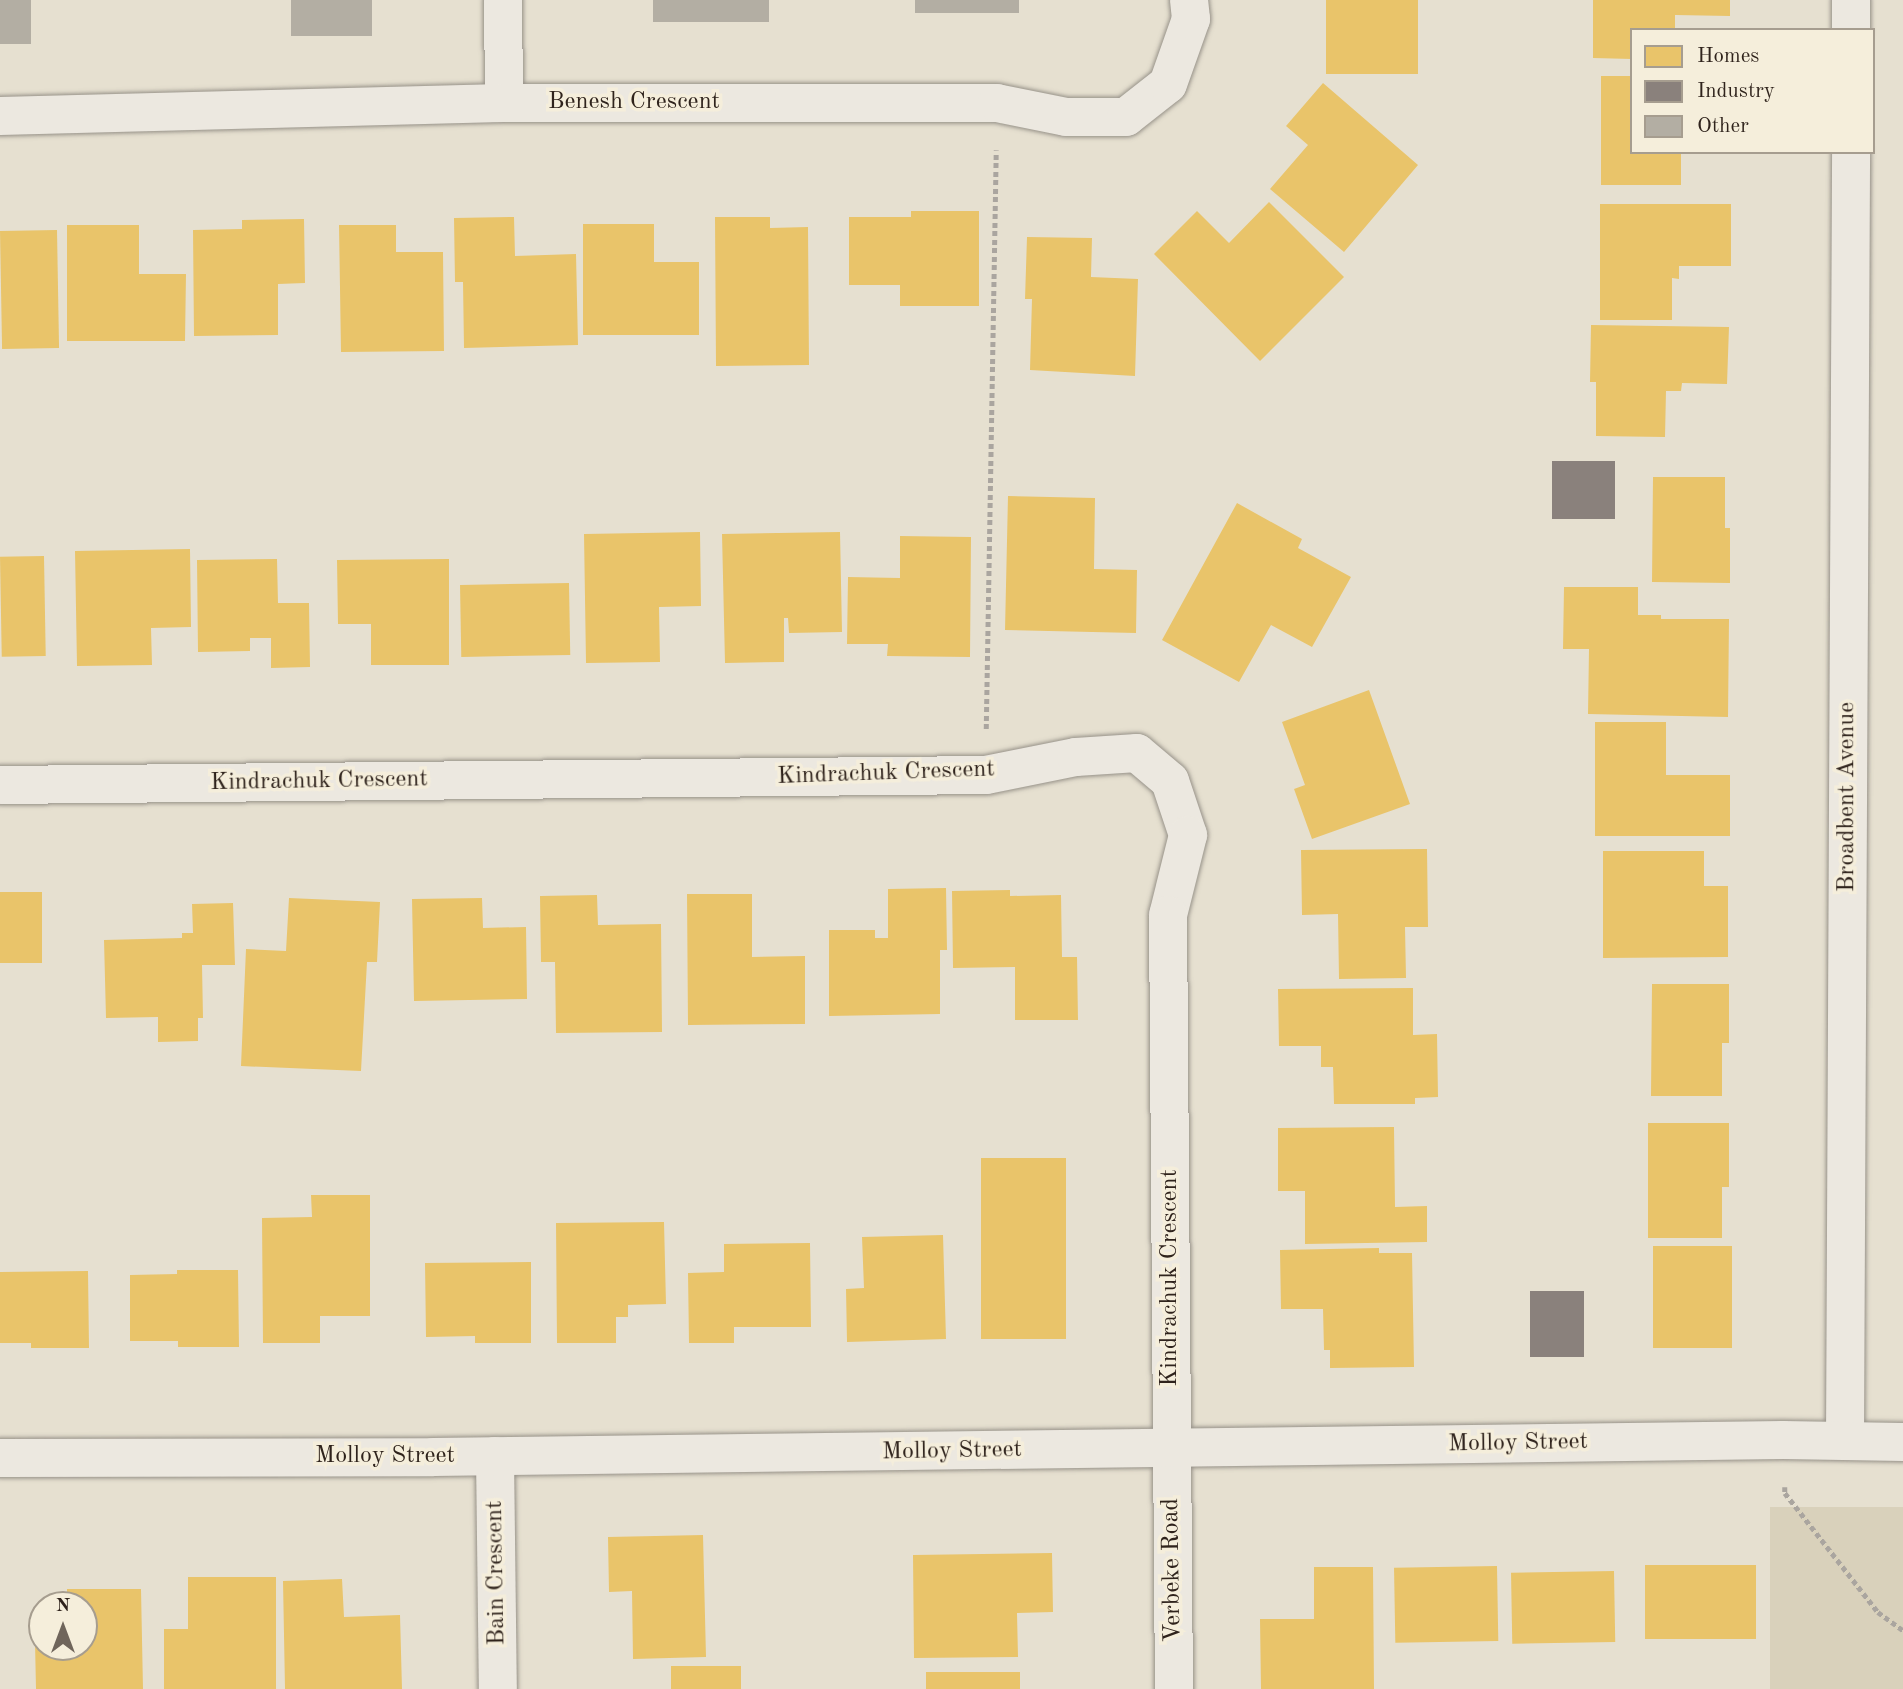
<!DOCTYPE html>
<style>
body{margin:0}
#map{position:relative;width:1903px;height:1689px;overflow:hidden;background:#e6e0d0;font-family:"Old Standard TT",serif}
div>[style]{position:absolute}
[style*='--x']{left:calc(var(--x)*1px);top:calc(var(--y)*1px);width:calc(var(--w)*1px);rotate:calc(var(--a)*1deg)}
.green>*{inset:0;background:#d9d1bb;transform-origin:0 0}
.homes>*{inset:0;background:#e9c46a;transform-origin:0 0}
.industry>*{inset:0;background:#8a817c;transform-origin:0 0}
.building>*{inset:0;background:#b3aea3;transform-origin:0 0}
.path>*{height:4.5px;margin-top:-2.25px;transform-origin:0;background:repeating-linear-gradient(90deg,#aaa59f 0 5px,transparent 0 8.5px)}
.roads{filter:drop-shadow(0 0 2px #979289) drop-shadow(0 0 2px #979289)}
.minor>*{height:38px;margin:-19px;padding:0 19px;transform-origin:19px;border-radius:19px;background:#ece8e0}
span{translate:-50% -50%;white-space:nowrap;text-align:center;line-height:1.15;-webkit-text-stroke:7px #f5eedb;paint-order:stroke}
.street-label{font-size:24px;color:#2f231c}
.legend{position:absolute;left:1630px;top:28px;width:245px;height:126px;box-sizing:border-box;background:#f5eedb;border:2px solid #a69d8f;margin:0;padding:9px 12px;list-style:none;font-size:21px;color:#2f231c}
.legend li{display:flex;align-items:center;gap:14px;height:35px}
.legend b{width:35px;border:2px solid #a69d8f}
.north{position:absolute;left:28px;top:1591px;width:70px;height:70px;box-sizing:border-box;background:#f5eedb;border:2px solid #a69d8f;border-radius:50%;rotate:0deg;font-size:19px;font-weight:700;line-height:28px;text-align:center;color:#2f231c}
.north::after{content:'';display:block;margin:auto;width:24px;height:32px;background:#6f655b;clip-path:polygon(50% 0,100% 100%,50% 72%,0 100%)}
</style>
<div id="map">
<div class="green">
<div style="left:1770px;top:1507px;width:133px;height:182px"></div>
</div>
<div class="homes">
<div style="left:1326px;top:0;width:92px;height:74px"></div>
<div style="clip-path:polygon(1593px 0,1730px 0,1730px 16px,1675px 15px,1675px 30px,1632px 30px,1632px 59px,1593px 58px)"></div>
<div style="clip-path:polygon(1601px 76px,1632px 76px,1632px 152px,1681px 152px,1681px 185px,1601px 185px)"></div>
<div style="clip-path:polygon(1323px 83px,1418px 165px,1344px 252px,1270px 189px,1308px 145px,1286px 126px)"></div>
<div style="clip-path:polygon(1269px 202px,1344px 277px,1260px 361px,1154px 254px,1197px 211px,1229px 243px)"></div>
<div style="clip-path:polygon(1600px 204px,1731px 204px,1731px 266px,1679px 266px,1679px 279px,1672px 278px,1672px 320px,1600px 320px)"></div>
<div style="clip-path:polygon(911px 211px,979px 211px,979px 306px,900px 306px,900px 285px,849px 285px,849px 217px,911px 217px)"></div>
<div style="clip-path:polygon(514px 217px,515px 256px,576px 254px,578px 345px,464px 348px,463px 282px,455px 282px,454px 218px)"></div>
<div style="clip-path:polygon(715px 217px,770px 217px,770px 228px,808px 227px,809px 365px,716px 366px)"></div>
<div style="clip-path:polygon(304px 219px,305px 283px,278px 284px,278px 335px,194px 336px,193px 230px,242px 229px,242px 220px)"></div>
<div style="clip-path:polygon(583px 224px,654px 224px,654px 262px,699px 262px,699px 335px,583px 335px)"></div>
<div style="clip-path:polygon(67px 225px,139px 225px,139px 274px,186px 274px,185px 341px,67px 341px)"></div>
<div style="clip-path:polygon(339px 225px,396px 225px,396px 252px,443px 252px,444px 351px,341px 352px)"></div>
<div style="left:57px;top:230px;width:118px;height:57px;rotate:89deg"></div>
<div style="clip-path:polygon(1027px 237px,1092px 238px,1091px 277px,1138px 279px,1135px 376px,1030px 370px,1032px 299px,1025px 299px)"></div>
<div style="clip-path:polygon(1591px 325px,1729px 327px,1727px 384px,1682px 383px,1681px 391px,1666px 391px,1665px 437px,1596px 436px,1596px 382px,1590px 382px)"></div>
<div style="clip-path:polygon(1653px 477px,1725px 477px,1725px 528px,1730px 528px,1730px 583px,1652px 582px)"></div>
<div style="clip-path:polygon(1008px 496px,1095px 498px,1094px 569px,1137px 570px,1136px 633px,1005px 630px)"></div>
<div style="clip-path:polygon(1237px 503px,1302px 539px,1298px 548px,1351px 577px,1312px 647px,1271px 625px,1239px 682px,1162px 640px)"></div>
<div style="clip-path:polygon(700px 532px,701px 606px,659px 607px,660px 662px,586px 663px,584px 534px)"></div>
<div style="clip-path:polygon(840px 532px,842px 632px,789px 633px,788px 618px,784px 618px,784px 662px,725px 663px,722px 534px)"></div>
<div style="clip-path:polygon(900px 536px,971px 537px,970px 657px,887px 656px,888px 644px,847px 644px,848px 577px,900px 578px)"></div>
<div style="clip-path:polygon(190px 549px,191px 627px,151px 628px,152px 665px,77px 666px,75px 551px)"></div>
<div style="left:44px;top:556px;width:100px;height:44px;rotate:89deg"></div>
<div style="clip-path:polygon(277px 559px,278px 603px,309px 603px,310px 667px,271px 668px,271px 638px,250px 638px,250px 651px,198px 652px,197px 560px)"></div>
<div style="clip-path:polygon(449px 559px,449px 665px,371px 665px,371px 624px,338px 624px,337px 560px)"></div>
<div style="left:569px;top:583px;width:72px;height:109px;rotate:89deg"></div>
<div style="clip-path:polygon(1564px 587px,1638px 587px,1638px 615px,1661px 615px,1661px 619px,1729px 619px,1728px 717px,1588px 714px,1589px 649px,1563px 649px)"></div>
<div style="clip-path:polygon(1369px 690px,1410px 804px,1312px 839px,1294px 789px,1305px 785px,1282px 722px)"></div>
<div style="clip-path:polygon(1595px 722px,1666px 722px,1666px 775px,1730px 775px,1730px 836px,1595px 836px)"></div>
<div style="clip-path:polygon(1427px 849px,1428px 927px,1405px 927px,1406px 978px,1339px 979px,1338px 914px,1302px 915px,1301px 850px)"></div>
<div style="clip-path:polygon(1603px 851px,1704px 851px,1704px 886px,1728px 886px,1728px 957px,1603px 958px)"></div>
<div style="clip-path:polygon(946px 888px,947px 950px,940px 950px,940px 1014px,829px 1016px,829px 930px,875px 930px,875px 938px,888px 938px,888px 889px)"></div>
<div style="clip-path:polygon(1010px 890px,1010px 896px,1061px 895px,1062px 957px,1077px 957px,1078px 1020px,1015px 1020px,1015px 967px,953px 968px,952px 891px)"></div>
<div style="left:0;top:892px;width:42px;height:71px"></div>
<div style="clip-path:polygon(687px 894px,752px 894px,752px 957px,805px 956px,805px 1024px,688px 1025px)"></div>
<div style="clip-path:polygon(597px 895px,598px 925px,661px 924px,662px 1032px,556px 1033px,555px 962px,541px 962px,540px 896px)"></div>
<div style="clip-path:polygon(289px 898px,380px 902px,377px 962px,367px 962px,361px 1071px,241px 1066px,246px 949px,286px 951px)"></div>
<div style="clip-path:polygon(482px 898px,483px 928px,526px 927px,527px 999px,414px 1001px,412px 899px)"></div>
<div style="clip-path:polygon(233px 903px,235px 965px,202px 965px,203px 1018px,198px 1018px,198px 1041px,158px 1042px,158px 1017px,106px 1018px,104px 940px,182px 938px,182px 933px,193px 933px,192px 904px)"></div>
<div style="clip-path:polygon(1652px 984px,1729px 984px,1729px 1043px,1722px 1043px,1722px 1096px,1651px 1096px)"></div>
<div style="clip-path:polygon(1413px 988px,1413px 1035px,1437px 1034px,1438px 1097px,1415px 1098px,1415px 1104px,1334px 1104px,1333px 1067px,1321px 1067px,1321px 1046px,1279px 1046px,1278px 989px)"></div>
<div style="clip-path:polygon(1648px 1123px,1729px 1123px,1729px 1187px,1722px 1187px,1722px 1238px,1648px 1238px)"></div>
<div style="clip-path:polygon(1394px 1127px,1395px 1207px,1427px 1206px,1427px 1242px,1305px 1244px,1305px 1191px,1278px 1191px,1278px 1128px)"></div>
<div style="left:1066px;top:1158px;width:181px;height:85px;rotate:90deg"></div>
<div style="clip-path:polygon(311px 1195px,370px 1195px,370px 1316px,320px 1316px,320px 1343px,263px 1343px,262px 1218px,312px 1217px)"></div>
<div style="clip-path:polygon(664px 1222px,666px 1304px,628px 1305px,628px 1317px,616px 1317px,616px 1343px,557px 1343px,556px 1223px)"></div>
<div style="clip-path:polygon(943px 1235px,946px 1339px,847px 1342px,846px 1289px,864px 1288px,862px 1237px)"></div>
<div style="clip-path:polygon(810px 1243px,811px 1327px,734px 1327px,734px 1343px,689px 1343px,688px 1273px,724px 1272px,724px 1244px)"></div>
<div style="left:1653px;top:1246px;width:79px;height:102px"></div>
<div style="clip-path:polygon(1379px 1248px,1379px 1253px,1412px 1253px,1414px 1367px,1330px 1368px,1330px 1350px,1324px 1350px,1323px 1309px,1281px 1309px,1280px 1250px)"></div>
<div style="clip-path:polygon(531px 1262px,531px 1343px,475px 1343px,475px 1336px,426px 1337px,425px 1263px)"></div>
<div style="clip-path:polygon(177px 1270px,238px 1270px,239px 1347px,178px 1347px,178px 1341px,130px 1341px,130px 1275px,177px 1274px)"></div>
<div style="clip-path:polygon(88px 1271px,89px 1348px,31px 1348px,31px 1343px,0 1343px,0 1272px)"></div>
<div style="clip-path:polygon(703px 1535px,706px 1657px,633px 1659px,632px 1591px,609px 1592px,608px 1537px)"></div>
<div style="clip-path:polygon(1052px 1553px,1053px 1612px,1017px 1613px,1018px 1657px,914px 1658px,913px 1555px)"></div>
<div style="left:1756px;top:1565px;width:74px;height:111px;rotate:90deg"></div>
<div style="left:1497px;top:1566px;width:75px;height:103px;rotate:89deg"></div>
<div style="clip-path:polygon(1314px 1567px,1373px 1567px,1374px 1689px,1261px 1689px,1260px 1619px,1314px 1619px)"></div>
<div style="left:1614px;top:1571px;width:71px;height:103px;rotate:89deg"></div>
<div style="clip-path:polygon(188px 1577px,276px 1577px,276px 1689px,164px 1689px,164px 1629px,188px 1629px)"></div>
<div style="clip-path:polygon(342px 1579px,344px 1617px,400px 1615px,402px 1689px,285px 1689px,283px 1581px)"></div>
<div style="clip-path:polygon(67px 1589px,141px 1589px,143px 1689px,36px 1689px,35px 1642px,42px 1642px,42px 1647px,84px 1647px,84px 1605px,67px 1605px)"></div>
<div style="left:671px;top:1666px;width:70px;height:23px"></div>
<div style="left:926px;top:1672px;width:94px;height:17px"></div>
</div>
<div class="industry">
<div style="left:1552px;top:461px;width:63px;height:58px"></div>
<div style="left:1530px;top:1291px;width:54px;height:66px"></div>
</div>
<div class="building">
<div style="left:0;top:0;width:31px;height:44px"></div>
<div style="left:291px;top:0;width:81px;height:36px"></div>
<div style="left:653px;top:0;width:116px;height:22px"></div>
<div style="left:915px;top:0;width:104px;height:13px"></div>
</div>
<div class="path">
<div style="--x:986;--y:729;--w:579;--a:-89.01"></div>
<div style="--x:1785;--y:1487;--w:6;--a:90"></div>
<div style="--x:1785;--y:1493;--w:151;--a:52"></div>
<div style="--x:1878;--y:1612;--w:31;--a:36"></div>
</div>
<div class="roads">
<div class="minor">
<div style="--x:503;--y:0;--w:103;--a:89.4"></div>
<div style="--x:1851;--y:30;--w:30;--a:-90"></div>
<div style="--x:0;--y:116;--w:504;--a:-1.48"></div>
<div style="--x:504;--y:103;--w:493;--a:0"></div>
<div style="--x:997;--y:103;--w:70;--a:11.5"></div>
<div style="--x:1066;--y:117;--w:60;--a:0"></div>
<div style="--x:1126;--y:117;--w:53;--a:-38.2"></div>
<div style="--x:1168;--y:84;--w:69;--a:-70.5"></div>
<div style="--x:1191;--y:19;--w:19;--a:-96"></div>
<div style="--x:0;--y:785;--w:986;--a:-0.58"></div>
<div style="--x:986;--y:775;--w:92;--a:-11.3"></div>
<div style="--x:1076;--y:757;--w:61;--a:-3.8"></div>
<div style="--x:1137;--y:753;--w:43;--a:40.3"></div>
<div style="--x:1170;--y:781;--w:57;--a:71.6"></div>
<div style="--x:1188;--y:835;--w:82;--a:104"></div>
<div style="--x:1168;--y:915;--w:774;--a:89.56"></div>
<div style="--x:1845;--y:1441;--w:1289;--a:-89.73"></div>
<div style="--x:495;--y:1456;--w:233;--a:89.3"></div>
<div style="--x:0;--y:1458;--w:433;--a:-0.1"></div>
<div style="--x:433;--y:1457;--w:1350;--a:-0.72"></div>
<div style="--x:1783;--y:1440;--w:120;--a:1"></div>
</div>
</div>
<div class="street-label">
<span style="left:634px;top:103px">Benesh Crescent</span>
<span style="left:886px;top:774px;rotate:-2deg">Kindrachuk Crescent</span>
<span style="left:319px;top:782px;rotate:-1deg">Kindrachuk Crescent</span>
<span style="left:1848px;top:797px;rotate:-90deg">Broadbent Avenue</span>
<span style="left:1171px;top:1278px;rotate:-90deg">Kindrachuk Crescent</span>
<span style="left:1518px;top:1444px;rotate:-1deg">Molloy Street</span>
<span style="left:952px;top:1452px;rotate:-1deg">Molloy Street</span>
<span style="left:385px;top:1457px">Molloy Street</span>
<span style="left:1173px;top:1570px;rotate:-91deg">Verbeke Road</span>
<span style="left:497px;top:1573px;rotate:-91deg">Bain Crescent</span>
</div>
<ul class="legend">
<li><b style="height:19px;background:#e9c46a"></b>Homes</li>
<li><b style="height:19px;background:#8a817c"></b>Industry</li>
<li><b style="height:19px;background:#b3aea3"></b>Other</li>
</ul>
<div class="north">N</div>
</div>
